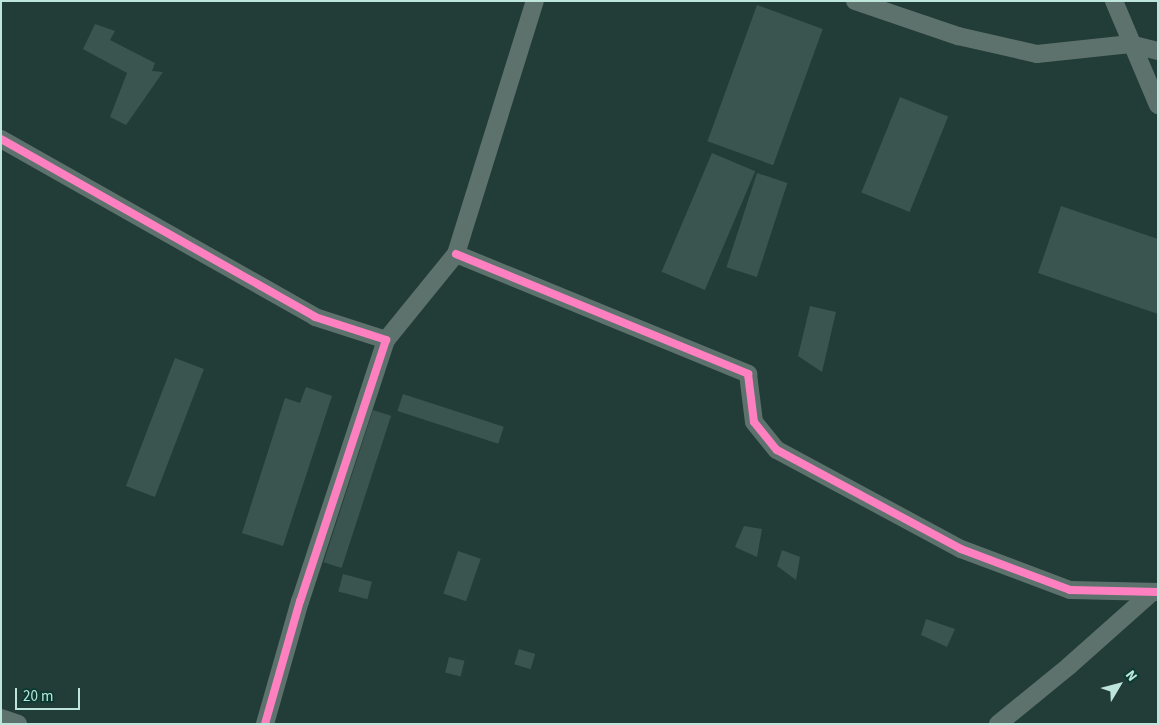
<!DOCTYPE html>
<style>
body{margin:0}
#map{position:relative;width:1159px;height:725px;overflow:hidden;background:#223c37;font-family:"Source Sans 3",sans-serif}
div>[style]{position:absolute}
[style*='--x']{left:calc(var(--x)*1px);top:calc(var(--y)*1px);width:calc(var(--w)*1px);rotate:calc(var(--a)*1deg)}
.building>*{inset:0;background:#3a544f;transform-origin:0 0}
.minor>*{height:18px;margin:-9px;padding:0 9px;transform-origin:9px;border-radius:9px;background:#5e726d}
.cycleway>*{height:8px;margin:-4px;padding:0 4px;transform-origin:4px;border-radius:4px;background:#ff80c0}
span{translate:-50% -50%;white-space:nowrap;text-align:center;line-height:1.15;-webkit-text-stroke:4px #0b3b33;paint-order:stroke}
.frame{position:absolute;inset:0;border:2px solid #bde5db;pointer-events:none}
.north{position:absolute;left:1094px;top:660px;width:50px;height:50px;-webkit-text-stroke:4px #0b3b33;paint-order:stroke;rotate:53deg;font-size:14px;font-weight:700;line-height:20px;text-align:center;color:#bde5db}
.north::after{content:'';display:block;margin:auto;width:18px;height:22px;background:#bde5db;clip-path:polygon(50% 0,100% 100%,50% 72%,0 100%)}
.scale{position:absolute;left:15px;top:688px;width:65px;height:22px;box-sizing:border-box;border:2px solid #bde5db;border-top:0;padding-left:6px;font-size:15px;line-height:18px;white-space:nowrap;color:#bde5db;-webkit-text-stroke:4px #0b3b33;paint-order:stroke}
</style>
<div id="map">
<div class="building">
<div style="left:757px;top:5px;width:70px;height:145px;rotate:20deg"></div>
<div style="clip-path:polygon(95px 24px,115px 31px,110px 40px,155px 63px,152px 71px,163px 72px,126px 125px,110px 117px,127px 73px,83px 49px)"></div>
<div style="left:900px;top:97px;width:52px;height:103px;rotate:22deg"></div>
<div style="left:712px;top:153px;width:47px;height:129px;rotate:23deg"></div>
<div style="left:757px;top:173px;width:32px;height:99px;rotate:18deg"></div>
<div style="clip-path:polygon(1061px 206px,1158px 239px,1158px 314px,1038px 273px)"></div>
<div style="clip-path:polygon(810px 306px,836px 312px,822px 372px,798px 356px)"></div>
<div style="left:175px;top:358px;width:31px;height:137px;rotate:21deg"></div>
<div style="clip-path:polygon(306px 387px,332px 396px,283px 546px,242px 533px,285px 398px,300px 403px)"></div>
<div style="left:403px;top:394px;width:106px;height:18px;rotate:18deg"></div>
<div style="left:373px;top:410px;width:19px;height:160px;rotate:18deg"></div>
<div style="clip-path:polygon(744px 526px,762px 529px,757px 557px,735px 547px)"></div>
<div style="clip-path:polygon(782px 550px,800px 557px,796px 580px,777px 566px)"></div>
<div style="left:458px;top:551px;width:24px;height:45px;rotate:19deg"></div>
<div style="left:343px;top:574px;width:30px;height:18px;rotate:15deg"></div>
<div style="clip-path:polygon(926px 619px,955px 629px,947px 647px,921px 635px)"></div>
<div style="left:519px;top:649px;width:17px;height:16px;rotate:17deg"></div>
<div style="left:449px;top:657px;width:16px;height:16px;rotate:14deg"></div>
</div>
<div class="minor">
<div style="--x:855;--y:1;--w:109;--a:18.8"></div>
<div style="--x:958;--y:36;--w:81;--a:12.8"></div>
<div style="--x:1037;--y:54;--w:94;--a:-6.1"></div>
<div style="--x:1130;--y:44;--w:29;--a:14"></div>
<div style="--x:1114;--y:1;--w:113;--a:67.1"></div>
<div style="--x:1;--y:139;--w:361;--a:29.5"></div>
<div style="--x:315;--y:317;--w:75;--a:17.9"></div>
<div style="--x:386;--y:340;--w:275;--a:108.2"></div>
<div style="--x:300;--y:601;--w:128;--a:105.9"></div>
<div style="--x:456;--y:254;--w:316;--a:22.3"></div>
<div style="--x:748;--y:374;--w:48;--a:82.9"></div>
<div style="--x:754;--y:422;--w:36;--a:51"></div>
<div style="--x:777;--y:450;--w:209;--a:28.3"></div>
<div style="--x:961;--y:549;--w:116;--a:20.6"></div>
<div style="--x:1070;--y:590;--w:88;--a:1.3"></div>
<div style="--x:386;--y:340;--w:111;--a:-50.9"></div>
<div style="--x:456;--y:254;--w:265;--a:-72.7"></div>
<div style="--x:1;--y:718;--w:18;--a:19"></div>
<div style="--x:998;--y:724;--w:92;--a:-39.2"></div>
<div style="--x:1069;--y:666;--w:108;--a:-41.6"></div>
</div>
<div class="cycleway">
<div style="--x:1;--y:139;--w:361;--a:29.5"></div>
<div style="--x:315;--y:317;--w:75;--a:17.9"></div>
<div style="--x:386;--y:340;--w:275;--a:108.2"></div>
<div style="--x:300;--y:601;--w:128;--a:105.9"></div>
<div style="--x:456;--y:254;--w:316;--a:22.3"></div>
<div style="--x:748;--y:374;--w:48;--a:82.9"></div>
<div style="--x:754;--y:422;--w:36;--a:51"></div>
<div style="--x:777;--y:450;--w:209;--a:28.3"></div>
<div style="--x:961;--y:549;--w:116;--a:20.6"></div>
<div style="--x:1070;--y:590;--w:88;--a:1.3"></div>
</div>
<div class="frame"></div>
<div class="north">N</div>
<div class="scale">20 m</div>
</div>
